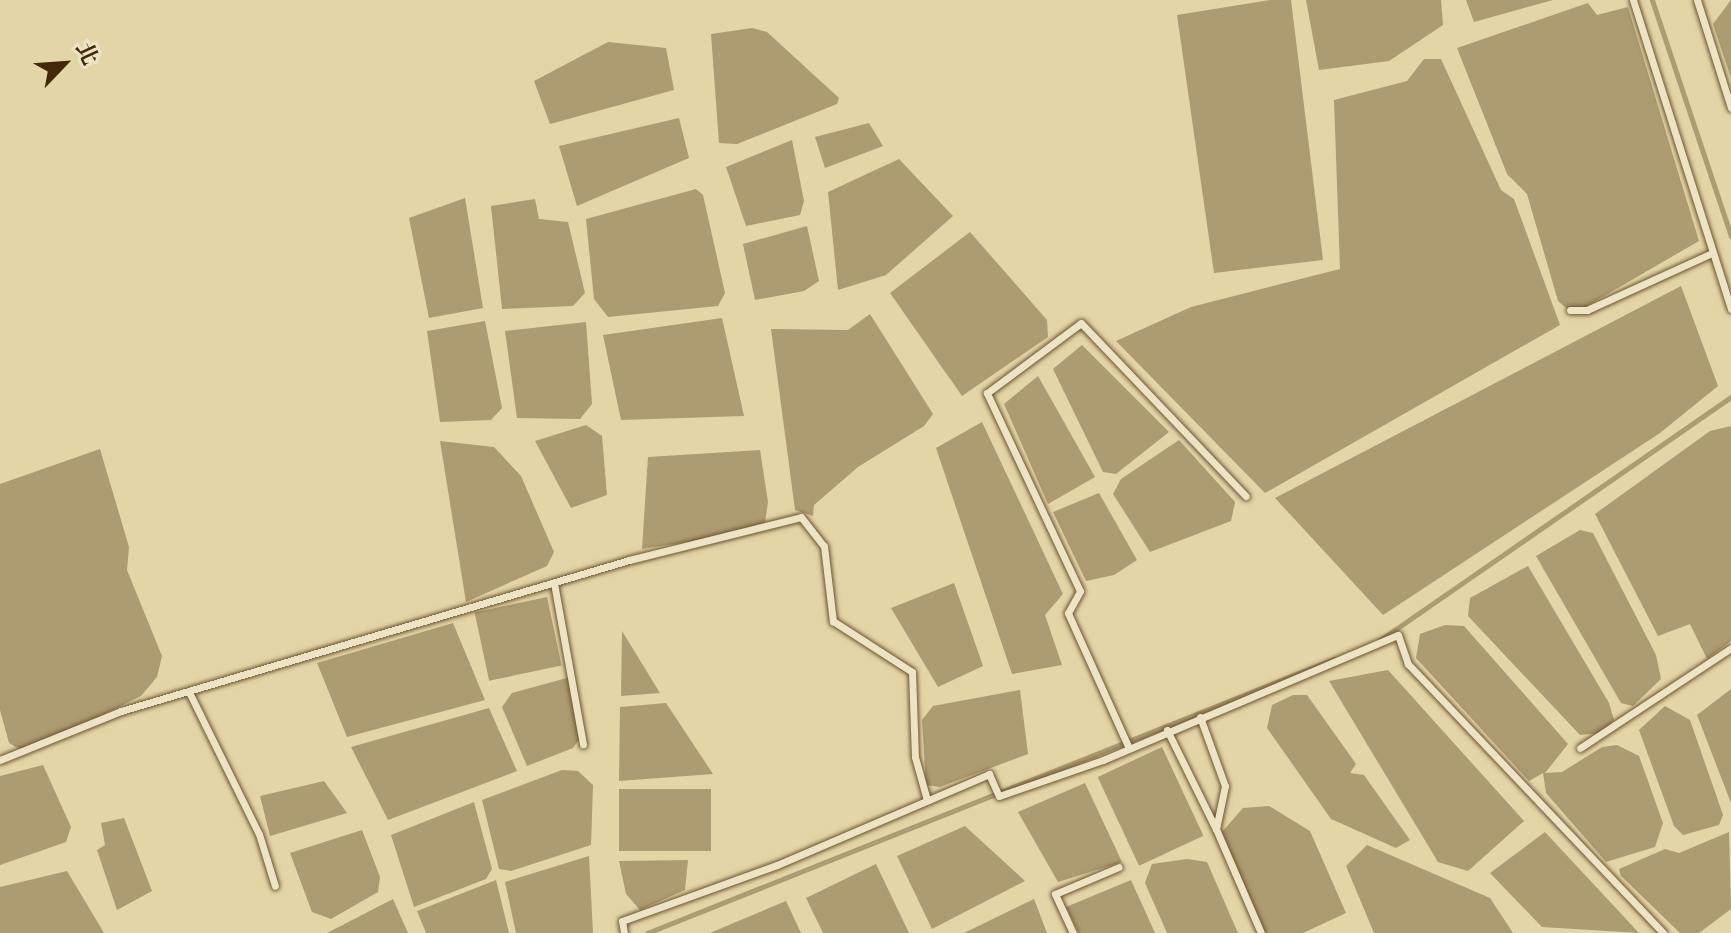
<!DOCTYPE html>
<meta charset="utf-8">
<style>
body{margin:0}
#map{position:relative;width:1731px;height:933px;overflow:hidden;background:#e3d5a6;font-family:"IM FELL DW Pica","Noto Serif TC",serif}
div>[style]{position:absolute}
[style*='--x']{left:calc(var(--x)*1px);top:calc(var(--y)*1px);width:calc(var(--w)*1px);rotate:calc(var(--a)*1deg)}
.water>*{inset:0;background:#ad9b71;transform-origin:0 0}
.stream>*{height:5px;margin:-2.5px;padding:0 2.5px;transform-origin:2.5px;border-radius:2.5px;background:#ad9b71}
.roads{filter:drop-shadow(0 0 2px #6b5430) drop-shadow(0 0 2px #6b5430)}
.service>*{height:7px;margin:-3.5px;padding:0 3.5px;transform-origin:3.5px;border-radius:3.5px;background:#ede4c5}
span{translate:-50% -50%;white-space:nowrap;text-align:center;line-height:1.15;-webkit-text-stroke:6px #ede4c5;paint-order:stroke}
.north{position:absolute;left:24px;top:24px;width:80px;height:80px;-webkit-text-stroke:6px #ede4c5;paint-order:stroke;rotate:65deg;font-size:22px;font-weight:700;line-height:32px;text-align:center;color:#432909}
.north::after{content:'';display:block;margin:auto;width:28px;height:36px;background:#432909;clip-path:polygon(50% 0,100% 100%,50% 72%,0 100%)}
</style>
<div id="map">
<div class="water">
<div style="clip-path:polygon(1270px 0,1291px 0,1323px 260px,1214px 273px,1177px 15px)"></div>
<div style="clip-path:polygon(1306px 0,1441px 0,1443px 25px,1389px 61px,1319px 70px)"></div>
<div style="clip-path:polygon(1466px 0,1553px 0,1474px 22px)"></div>
<div style="clip-path:polygon(1731px 0,1731px 78px,1713px 24px)"></div>
<div style="clip-path:polygon(1588px 3px,1597px 15px,1628px 7px,1699px 241px,1573px 314px,1558px 301px,1527px 194px,1507px 174px,1457px 48px)"></div>
<div style="clip-path:polygon(752px 28px,767px 32px,839px 98px,837px 104px,737px 144px,719px 143px,711px 34px)"></div>
<div style="clip-path:polygon(608px 42px,666px 48px,674px 90px,550px 124px,534px 81px)"></div>
<div style="clip-path:polygon(1424px 59px,1441px 59px,1501px 190px,1514px 199px,1560px 325px,1265px 493px,1116px 341px,1191px 307px,1340px 269px,1334px 100px,1407px 81px)"></div>
<div style="clip-path:polygon(679px 118px,689px 158px,577px 206px,559px 146px)"></div>
<div style="clip-path:polygon(869px 123px,883px 146px,825px 168px,815px 137px)"></div>
<div style="clip-path:polygon(792px 140px,804px 201px,800px 215px,746px 226px,726px 167px)"></div>
<div style="clip-path:polygon(899px 159px,953px 216px,886px 275px,838px 290px,828px 192px)"></div>
<div style="clip-path:polygon(696px 189px,703px 195px,725px 293px,718px 306px,608px 317px,594px 299px,586px 219px)"></div>
<div style="clip-path:polygon(465px 198px,483px 308px,429px 318px,409px 218px)"></div>
<div style="clip-path:polygon(535px 199px,539px 219px,568px 222px,585px 293px,573px 306px,502px 309px,491px 206px)"></div>
<div style="clip-path:polygon(807px 226px,819px 281px,804px 291px,755px 300px,743px 244px)"></div>
<div style="clip-path:polygon(970px 232px,1047px 320px,1048px 337px,962px 396px,890px 293px)"></div>
<div style="clip-path:polygon(1681px 286px,1718px 386px,1660px 433px,1383px 615px,1275px 498px)"></div>
<div style="clip-path:polygon(870px 314px,933px 414px,924px 426px,858px 467px,814px 505px,813px 516px,795px 510px,771px 329px,848px 330px)"></div>
<div style="clip-path:polygon(722px 318px,744px 416px,621px 420px,603px 335px)"></div>
<div style="clip-path:polygon(485px 321px,502px 408px,491px 420px,440px 422px,427px 331px)"></div>
<div style="clip-path:polygon(586px 322px,592px 404px,580px 419px,517px 418px,505px 331px)"></div>
<div style="clip-path:polygon(1082px 345px,1169px 432px,1116px 474px,1103px 472px,1053px 369px)"></div>
<div style="clip-path:polygon(1038px 376px,1095px 477px,1048px 504px,1004px 404px)"></div>
<div style="clip-path:polygon(982px 422px,1063px 594px,1045px 615px,1062px 665px,1012px 674px,936px 448px)"></div>
<div style="clip-path:polygon(586px 425px,602px 436px,607px 495px,571px 508px,535px 441px)"></div>
<div style="clip-path:polygon(1731px 426px,1731px 641px,1707px 659px,1690px 624px,1658px 636px,1595px 514px,1710px 431px)"></div>
<div style="clip-path:polygon(1179px 440px,1235px 502px,1231px 521px,1150px 552px,1113px 494px,1121px 479px)"></div>
<div style="clip-path:polygon(440px 441px,494px 447px,521px 476px,554px 552px,547px 566px,466px 602px)"></div>
<div style="clip-path:polygon(100px 449px,129px 547px,127px 570px,162px 656px,157px 677px,141px 696px,26px 753px,9px 743px,0 710px,0 484px)"></div>
<div style="clip-path:polygon(760px 450px,768px 502px,764px 530px,642px 549px,648px 457px)"></div>
<div style="clip-path:polygon(1099px 493px,1137px 560px,1114px 575px,1086px 581px,1053px 512px)"></div>
<div style="clip-path:polygon(1580px 530px,1593px 533px,1656px 655px,1661px 679px,1633px 706px,1621px 703px,1536px 556px)"></div>
<div style="clip-path:polygon(1528px 566px,1609px 703px,1614px 720px,1602px 733px,1580px 735px,1468px 616px,1470px 598px)"></div>
<div style="clip-path:polygon(954px 583px,983px 666px,938px 687px,891px 608px)"></div>
<div style="left:547px;top:597px;width:70px;height:74px;rotate:78deg"></div>
<div style="clip-path:polygon(453px 623px,485px 700px,347px 737px,317px 663px)"></div>
<div style="clip-path:polygon(1445px 625px,1464px 626px,1568px 744px,1545px 773px,1562px 772px,1602px 747px,1617px 745px,1639px 756px,1663px 823px,1655px 847px,1606px 862px,1546px 793px,1543px 773px,1529px 781px,1416px 658px,1420px 634px)"></div>
<div style="clip-path:polygon(622px 631px,660px 693px,621px 696px)"></div>
<div style="clip-path:polygon(1388px 670px,1524px 821px,1468px 871px,1438px 862px,1329px 681px)"></div>
<div style="clip-path:polygon(574px 676px,584px 733px,573px 748px,527px 766px,502px 707px,512px 693px)"></div>
<div style="clip-path:polygon(1731px 689px,1731px 803px,1697px 715px)"></div>
<div style="clip-path:polygon(1020px 690px,1028px 754px,940px 787px,926px 785px,922px 720px,933px 706px)"></div>
<div style="clip-path:polygon(1293px 695px,1307px 695px,1356px 764px,1350px 773px,1364px 775px,1410px 840px,1396px 848px,1331px 819px,1267px 728px,1272px 705px)"></div>
<div style="clip-path:polygon(666px 703px,713px 774px,619px 781px,620px 707px)"></div>
<div style="clip-path:polygon(1665px 706px,1690px 720px,1723px 815px,1719px 825px,1683px 835px,1674px 826px,1639px 730px)"></div>
<div style="clip-path:polygon(489px 708px,517px 771px,388px 820px,351px 747px)"></div>
<div style="left:1162px;top:747px;width:98px;height:71px;rotate:65deg"></div>
<div style="clip-path:polygon(43px 765px,71px 827px,66px 842px,0 865px,0 776px)"></div>
<div style="clip-path:polygon(562px 770px,578px 771px,593px 785px,591px 845px,511px 871px,499px 869px,482px 800px)"></div>
<div style="clip-path:polygon(324px 781px,347px 813px,270px 836px,260px 796px)"></div>
<div style="clip-path:polygon(1085px 783px,1122px 862px,1058px 882px,1018px 812px)"></div>
<div style="left:711px;top:789px;width:62px;height:92px;rotate:90deg"></div>
<div style="clip-path:polygon(474px 802px,492px 869px,486px 879px,414px 907px,391px 835px)"></div>
<div style="clip-path:polygon(1269px 806px,1310px 831px,1346px 913px,1303px 933px,1264px 933px,1221px 833px,1243px 808px)"></div>
<div style="clip-path:polygon(124px 818px,152px 891px,117px 910px,97px 850px,105px 845px,101px 823px)"></div>
<div style="clip-path:polygon(965px 826px,1025px 881px,932px 929px,897px 856px)"></div>
<div style="clip-path:polygon(362px 830px,380px 877px,378px 892px,331px 919px,312px 912px,290px 853px)"></div>
<div style="clip-path:polygon(1545px 832px,1639px 933px,1542px 927px,1490px 873px)"></div>
<div style="clip-path:polygon(1729px 832px,1731px 909px,1699px 933px,1680px 933px,1621px 876px,1619px 869px,1665px 849px,1679px 853px)"></div>
<div style="clip-path:polygon(1367px 845px,1490px 898px,1513px 933px,1374px 933px,1346px 866px)"></div>
<div style="clip-path:polygon(589px 856px,593px 933px,516px 933px,505px 882px)"></div>
<div style="clip-path:polygon(1187px 859px,1207px 862px,1238px 933px,1167px 933px,1145px 883px,1152px 864px)"></div>
<div style="clip-path:polygon(688px 860px,685px 890px,640px 910px,626px 894px,619px 861px)"></div>
<div style="clip-path:polygon(876px 864px,909px 933px,823px 933px,806px 898px)"></div>
<div style="clip-path:polygon(67px 871px,104px 933px,0 933px,0 887px)"></div>
<div style="clip-path:polygon(496px 880px,509px 933px,426px 933px,417px 911px)"></div>
<div style="clip-path:polygon(1131px 880px,1155px 933px,1079px 933px,1066px 907px)"></div>
<div style="clip-path:polygon(393px 899px,408px 933px,327px 933px)"></div>
<div style="clip-path:polygon(1034px 899px,1047px 933px,964px 933px)"></div>
<div style="clip-path:polygon(786px 901px,801px 933px,710px 933px)"></div>
</div>
<div class="stream">
<div style="--x:1652;--y:0;--w:249;--a:71.5"></div>
<div style="--x:1380;--y:640;--w:427;--a:-34.7"></div>
<div style="--x:647;--y:933;--w:740;--a:-21.74"></div>
</div>
<div class="roads">
<div class="service">
<div style="--x:1633;--y:0;--w:324;--a:72.4"></div>
<div style="--x:1697;--y:0;--w:113;--a:72.5"></div>
<div style="--x:1570;--y:310;--w:17;--a:0"></div>
<div style="--x:1587;--y:310;--w:137;--a:-24.5"></div>
<div style="--x:554;--y:583;--w:164;--a:79.8"></div>
<div style="--x:189;--y:692;--w:158;--a:63.8"></div>
<div style="--x:259;--y:834;--w:54;--a:72.9"></div>
<div style="--x:1200;--y:717;--w:73;--a:70.1"></div>
<div style="--x:1225;--y:786;--w:44;--a:101.8"></div>
<div style="--x:1216;--y:829;--w:113;--a:66.6"></div>
<div style="--x:1167;--y:730;--w:110;--a:63.7"></div>
<div style="--x:1128;--y:746;--w:146;--a:-114.3"></div>
<div style="--x:1068;--y:613;--w:25;--a:-61"></div>
<div style="--x:1080;--y:591;--w:219;--a:-115.2"></div>
<div style="--x:987;--y:393;--w:117;--a:-36.7"></div>
<div style="--x:1081;--y:323;--w:239;--a:46.4"></div>
<div style="--x:1580;--y:748;--w:181;--a:-33.5"></div>
<div style="--x:0;--y:760;--w:131;--a:-22"></div>
<div style="--x:121;--y:711;--w:530;--a:-16.55"></div>
<div style="--x:629;--y:560;--w:177;--a:-14"></div>
<div style="--x:801;--y:517;--w:37;--a:52"></div>
<div style="--x:824;--y:546;--w:76;--a:83.2"></div>
<div style="--x:833;--y:621;--w:94;--a:32.8"></div>
<div style="--x:912;--y:672;--w:85;--a:88"></div>
<div style="--x:915;--y:757;--w:45;--a:74.4"></div>
<div style="--x:624;--y:933;--w:12;--a:-99"></div>
<div style="--x:622;--y:921;--w:165;--a:-19.9"></div>
<div style="--x:777;--y:865;--w:231;--a:-23.2"></div>
<div style="--x:989;--y:774;--w:24;--a:66"></div>
<div style="--x:999;--y:796;--w:110;--a:-19.1"></div>
<div style="--x:1103;--y:760;--w:320;--a:-23"></div>
<div style="--x:1398;--y:635;--w:31;--a:71"></div>
<div style="--x:1408;--y:664;--w:371;--a:46.5"></div>
<div style="--x:1073;--y:933;--w:43;--a:-114.8"></div>
<div style="--x:1055;--y:894;--w:69;--a:-22.9"></div>
</div>
</div>
<div class="north">北</div>
</div>
